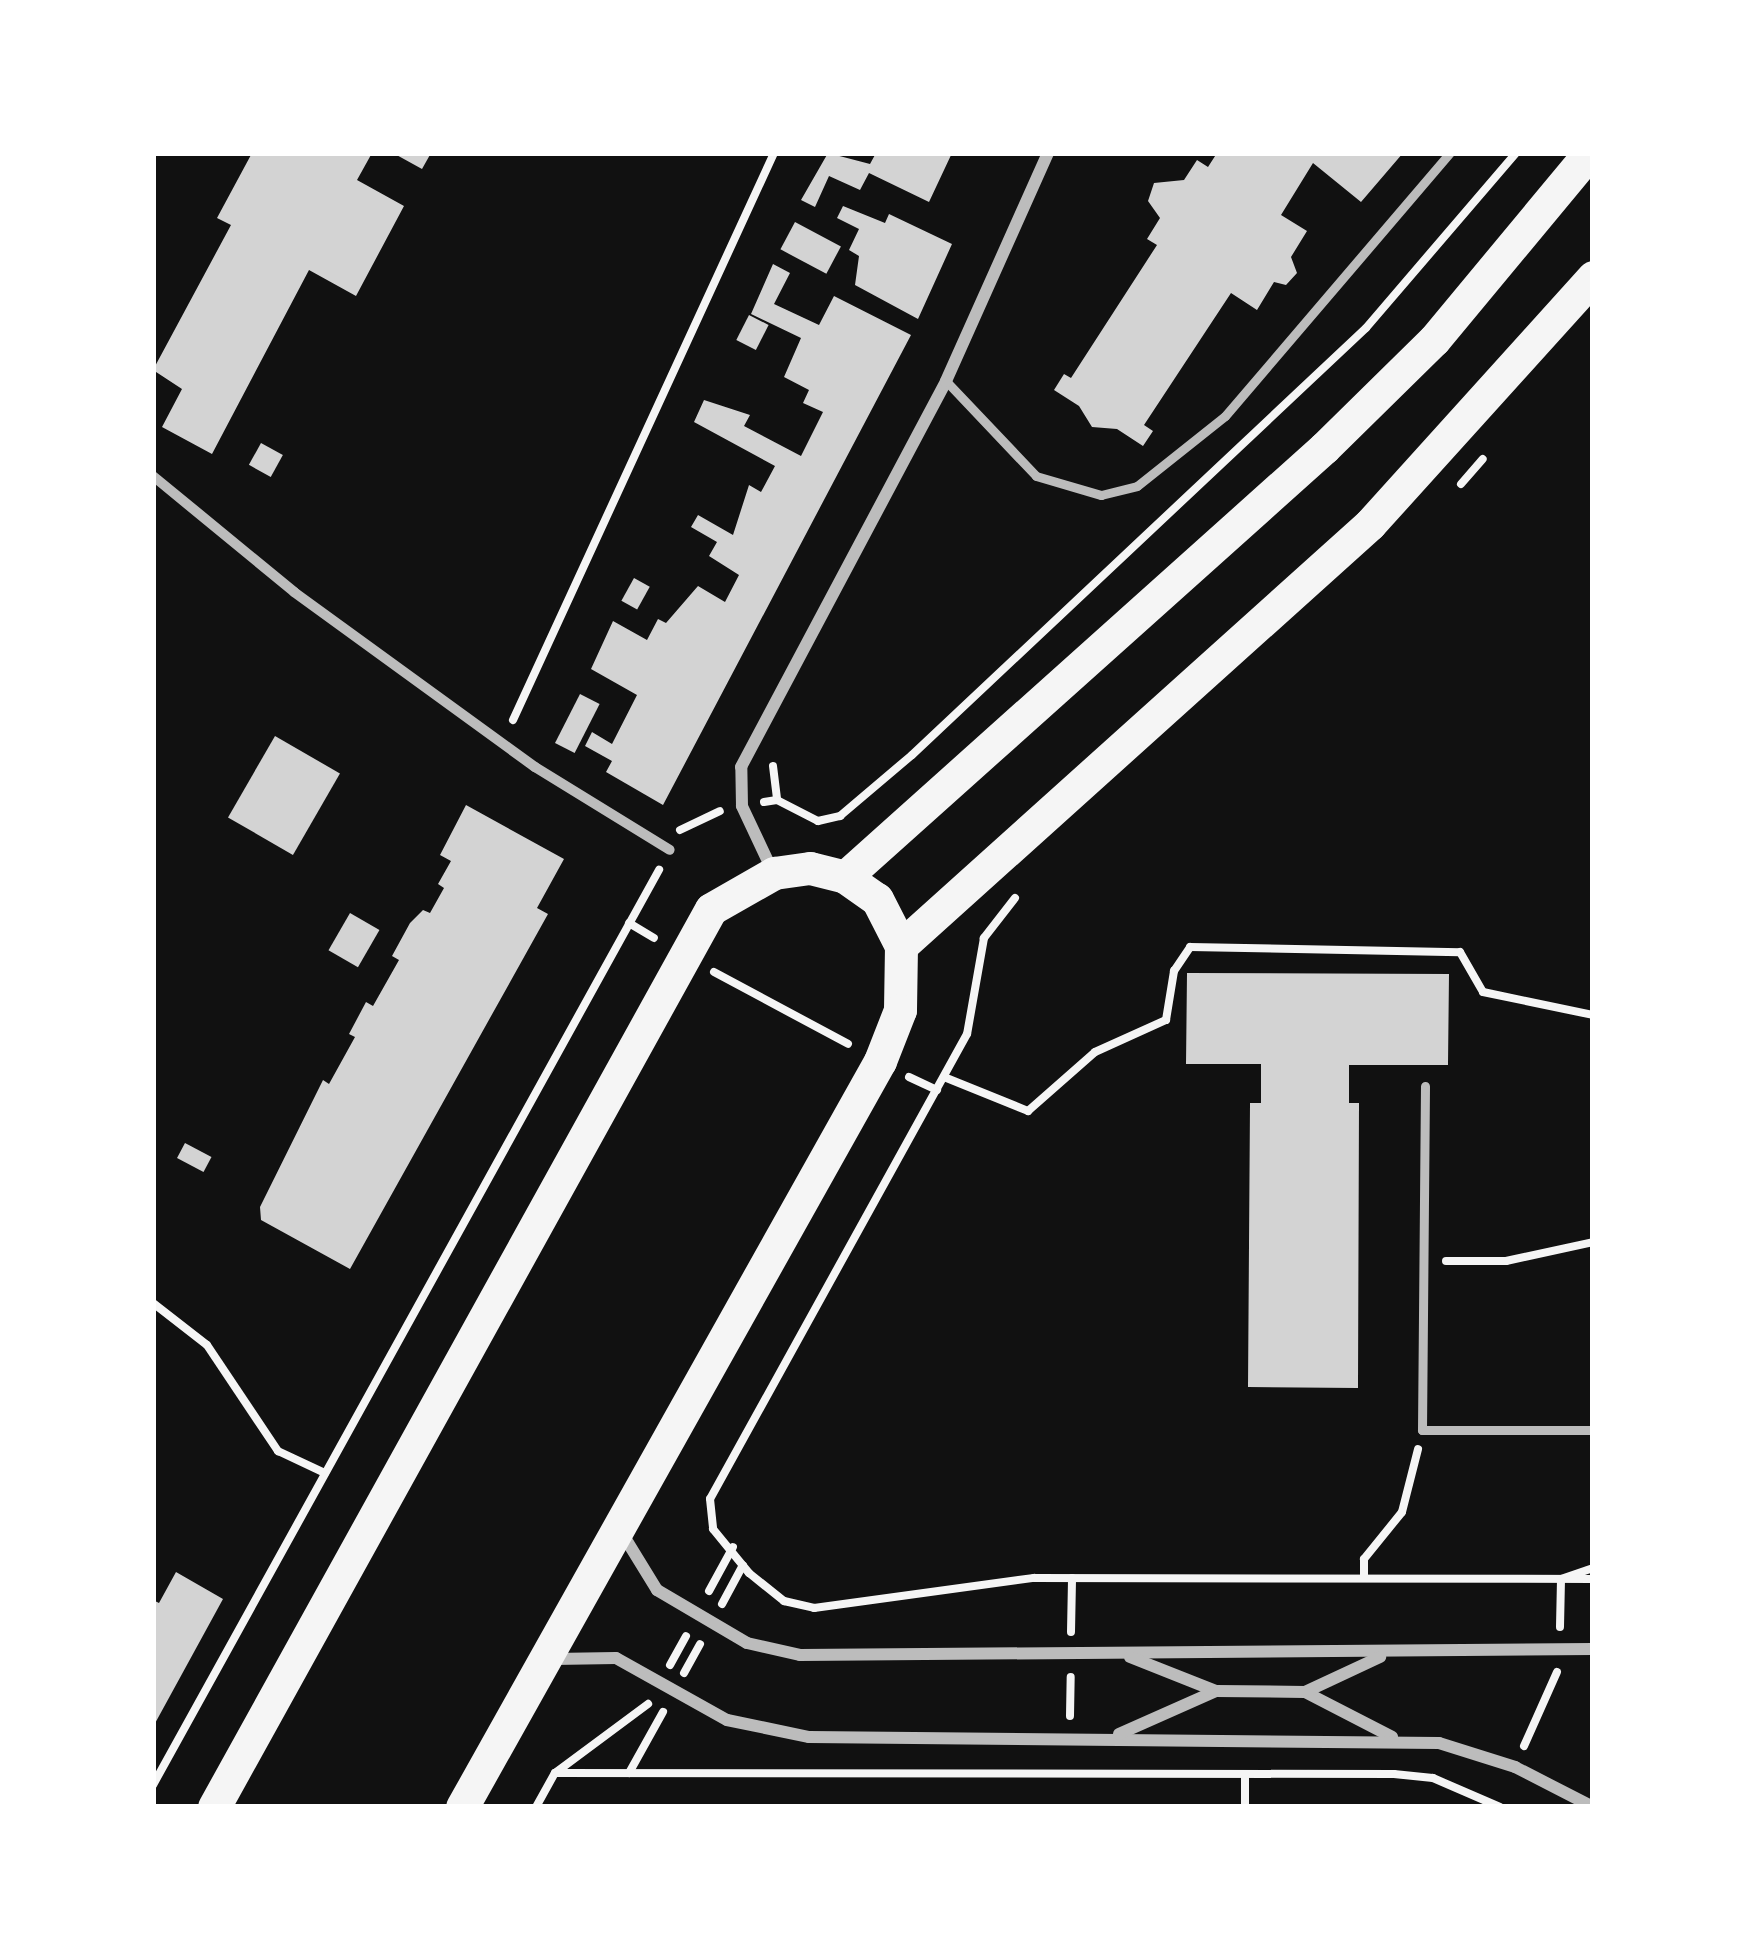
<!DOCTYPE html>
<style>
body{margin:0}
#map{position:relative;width:1746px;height:1960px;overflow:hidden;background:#111;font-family:Mulish,sans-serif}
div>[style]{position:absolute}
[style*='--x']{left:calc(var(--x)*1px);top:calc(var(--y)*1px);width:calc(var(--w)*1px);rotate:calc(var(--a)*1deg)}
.building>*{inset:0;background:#d3d3d3;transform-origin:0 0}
.path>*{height:8px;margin:-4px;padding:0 4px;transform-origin:4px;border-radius:4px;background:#f5f5f5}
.service>*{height:9px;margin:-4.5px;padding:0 4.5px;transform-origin:4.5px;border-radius:4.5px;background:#bcbcbc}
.pedestrian>*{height:10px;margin:-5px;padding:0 5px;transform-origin:5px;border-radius:5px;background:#bcbcbc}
.minor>*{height:12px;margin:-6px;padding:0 6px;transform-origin:6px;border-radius:6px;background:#bcbcbc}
.trunk>*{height:33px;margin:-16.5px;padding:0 16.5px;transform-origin:16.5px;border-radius:16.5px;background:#f5f5f5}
span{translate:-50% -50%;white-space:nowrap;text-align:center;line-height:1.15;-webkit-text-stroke:9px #fff;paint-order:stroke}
.frame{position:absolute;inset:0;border:156px solid #fff;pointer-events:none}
</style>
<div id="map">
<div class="building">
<div style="clip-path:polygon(252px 153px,372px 153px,357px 180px,404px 206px,356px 296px,309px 270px,212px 454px,162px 427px,182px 389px,153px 370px,231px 225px,217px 218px)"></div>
<div style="clip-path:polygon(393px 153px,431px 153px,422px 169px)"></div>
<div style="clip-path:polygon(828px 153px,870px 164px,876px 153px,952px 153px,929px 202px,869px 173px,860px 190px,829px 176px,815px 207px,801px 200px)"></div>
<div style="clip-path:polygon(1217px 153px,1403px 153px,1361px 202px,1313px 163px,1281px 215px,1307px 231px,1291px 257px,1297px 273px,1286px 285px,1274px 282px,1257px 310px,1231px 293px,1144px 425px,1153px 431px,1143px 446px,1117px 429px,1092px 427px,1079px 406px,1054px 390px,1064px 374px,1071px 378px,1157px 245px,1147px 239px,1160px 218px,1148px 201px,1154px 183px,1184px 180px,1197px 160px,1208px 167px)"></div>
<div style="clip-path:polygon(843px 206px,885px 223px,889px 214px,952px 244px,918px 319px,855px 285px,859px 256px,849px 250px,859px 229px,837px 218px)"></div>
<div style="left:795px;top:222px;width:52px;height:31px;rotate:28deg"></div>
<div style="clip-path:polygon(773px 264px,790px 273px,774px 304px,819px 325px,834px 296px,911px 335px,663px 805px,606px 772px,612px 761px,585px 746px,592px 732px,612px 744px,637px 695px,591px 669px,613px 621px,647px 640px,658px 619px,666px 623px,698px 586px,725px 602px,739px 575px,709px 556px,717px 542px,691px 527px,698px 515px,733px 535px,749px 485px,761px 492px,775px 466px,694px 422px,704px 400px,750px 415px,744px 426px,801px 456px,823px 412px,803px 403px,809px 390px,784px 377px,801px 338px,751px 314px)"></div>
<div style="left:749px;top:315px;width:22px;height:28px;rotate:27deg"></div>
<div style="left:261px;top:443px;width:25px;height:25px;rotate:29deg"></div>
<div style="left:634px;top:578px;width:18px;height:26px;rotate:29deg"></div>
<div style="left:580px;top:694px;width:22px;height:55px;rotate:27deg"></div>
<div style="left:275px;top:736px;width:75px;height:94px;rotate:30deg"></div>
<div style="clip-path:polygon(466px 805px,564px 859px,537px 908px,548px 914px,350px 1269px,261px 1220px,260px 1207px,323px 1080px,329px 1084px,355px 1037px,349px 1034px,366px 1002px,373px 1006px,399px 960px,392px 956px,410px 923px,423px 910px,430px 913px,444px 888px,438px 884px,451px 861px,440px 855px)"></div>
<div style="left:350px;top:913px;width:34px;height:43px;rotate:30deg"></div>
<div style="clip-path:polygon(1187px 973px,1449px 974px,1448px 1065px,1349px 1065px,1349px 1103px,1359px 1103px,1358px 1388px,1248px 1387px,1250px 1103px,1261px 1103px,1261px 1064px,1186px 1064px)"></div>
<div style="left:185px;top:1143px;width:30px;height:17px;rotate:28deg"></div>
<div style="clip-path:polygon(176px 1572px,223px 1599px,153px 1727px,153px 1600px,159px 1603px)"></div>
</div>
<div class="path">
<div style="--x:1461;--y:484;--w:33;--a:-49"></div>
<div style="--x:513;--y:720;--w:624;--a:-65.28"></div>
<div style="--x:773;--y:766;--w:34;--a:83"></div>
<div style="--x:764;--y:802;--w:13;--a:-9"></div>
<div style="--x:777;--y:800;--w:46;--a:27.1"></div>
<div style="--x:818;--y:821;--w:23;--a:-13"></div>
<div style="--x:840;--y:816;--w:94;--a:-40.3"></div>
<div style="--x:912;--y:755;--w:623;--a:-43.24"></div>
<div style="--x:1366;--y:328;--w:230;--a:-49.4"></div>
<div style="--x:680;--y:830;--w:44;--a:-25.4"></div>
<div style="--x:1015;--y:898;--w:51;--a:127.8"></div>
<div style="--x:984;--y:938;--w:97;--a:100"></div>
<div style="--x:967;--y:1034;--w:531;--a:118.93"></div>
<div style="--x:710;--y:1499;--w:30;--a:84"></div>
<div style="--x:713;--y:1529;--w:57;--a:50.7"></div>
<div style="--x:749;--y:1573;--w:45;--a:38.7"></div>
<div style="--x:784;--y:1601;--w:31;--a:13"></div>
<div style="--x:814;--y:1608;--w:222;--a:-7.8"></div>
<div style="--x:1034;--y:1578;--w:559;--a:0.1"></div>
<div style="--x:629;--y:923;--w:29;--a:31"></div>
<div style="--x:714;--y:972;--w:152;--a:28.2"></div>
<div style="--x:909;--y:1077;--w:31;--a:25"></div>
<div style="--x:944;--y:1077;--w:91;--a:22"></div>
<div style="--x:1028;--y:1111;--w:89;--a:-41.4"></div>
<div style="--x:1095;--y:1052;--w:78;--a:-24.3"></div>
<div style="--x:1166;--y:1020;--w:50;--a:-80.7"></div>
<div style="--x:1174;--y:971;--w:29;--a:-56"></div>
<div style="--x:1190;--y:947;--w:270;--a:1.1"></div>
<div style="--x:1460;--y:952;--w:46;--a:60.1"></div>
<div style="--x:1483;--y:992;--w:112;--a:11.8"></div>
<div style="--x:1446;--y:1261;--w:60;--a:0"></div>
<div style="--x:1506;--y:1261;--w:89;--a:-12.3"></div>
<div style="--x:153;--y:1303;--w:68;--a:37.9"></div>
<div style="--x:207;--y:1345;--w:128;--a:56.2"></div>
<div style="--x:278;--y:1451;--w:52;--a:25.1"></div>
<div style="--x:1364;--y:1578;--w:19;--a:-90"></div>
<div style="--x:1364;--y:1559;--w:60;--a:-51"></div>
<div style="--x:1402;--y:1512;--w:65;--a:-75.7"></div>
<div style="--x:709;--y:1591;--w:50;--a:-61.4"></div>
<div style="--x:722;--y:1604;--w:44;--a:-61.7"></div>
<div style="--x:1560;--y:1627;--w:48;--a:-88.8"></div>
<div style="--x:1561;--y:1579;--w:34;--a:-19"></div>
<div style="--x:1071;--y:1632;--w:54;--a:-88.9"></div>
<div style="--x:670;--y:1665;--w:33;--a:-61"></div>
<div style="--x:684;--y:1673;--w:33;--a:-61"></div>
<div style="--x:1070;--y:1716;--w:39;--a:-89"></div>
<div style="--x:1524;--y:1746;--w:81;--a:-66"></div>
<div style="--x:555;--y:1773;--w:839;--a:0.07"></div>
<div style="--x:1394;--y:1774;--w:39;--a:6"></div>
<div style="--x:1433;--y:1778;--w:73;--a:23.4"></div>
<div style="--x:629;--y:1773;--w:70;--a:-60.9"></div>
<div style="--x:1245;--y:1776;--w:31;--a:90"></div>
<div style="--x:153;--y:1785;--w:1046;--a:-61.06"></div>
<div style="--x:536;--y:1807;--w:39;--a:-61"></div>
<div style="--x:555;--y:1773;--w:116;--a:-36.6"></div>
</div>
<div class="service">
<div style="--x:946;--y:381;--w:131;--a:46.5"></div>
<div style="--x:1036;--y:476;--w:68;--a:16.3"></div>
<div style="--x:1101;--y:495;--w:37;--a:-14"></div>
<div style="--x:1137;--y:486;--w:112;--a:-38.5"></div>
<div style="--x:1225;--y:416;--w:346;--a:-49.5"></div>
<div style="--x:1425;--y:1086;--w:344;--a:90.5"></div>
<div style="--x:1422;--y:1430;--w:171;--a:0"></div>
</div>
<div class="pedestrian">
<div style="--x:153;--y:476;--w:183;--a:39.4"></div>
<div style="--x:294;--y:592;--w:298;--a:36"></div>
<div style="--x:535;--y:767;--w:158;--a:31.6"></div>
</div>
<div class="minor">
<div style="--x:773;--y:872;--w:73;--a:-115.2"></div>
<div style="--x:742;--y:806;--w:39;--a:-91"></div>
<div style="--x:741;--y:767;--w:437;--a:-62"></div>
<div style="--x:946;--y:381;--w:250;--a:-65.9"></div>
<div style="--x:622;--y:1533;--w:67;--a:58.4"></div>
<div style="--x:657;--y:1590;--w:104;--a:30.5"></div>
<div style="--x:747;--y:1643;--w:54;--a:12.8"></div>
<div style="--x:800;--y:1655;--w:793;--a:-0.43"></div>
<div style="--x:1130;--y:1657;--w:92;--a:21.6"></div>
<div style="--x:1216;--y:1691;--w:89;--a:0.6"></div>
<div style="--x:1305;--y:1692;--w:98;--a:27.3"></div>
<div style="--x:554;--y:1659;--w:62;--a:-0.9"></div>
<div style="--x:616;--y:1658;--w:127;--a:29.2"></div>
<div style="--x:727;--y:1720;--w:84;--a:11.7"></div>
<div style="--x:809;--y:1737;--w:630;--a:0.55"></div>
<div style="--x:1439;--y:1743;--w:80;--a:17.5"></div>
<div style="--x:1515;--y:1767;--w:88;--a:27.1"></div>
<div style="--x:1305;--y:1692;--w:83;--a:-25"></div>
<div style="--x:1119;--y:1734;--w:106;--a:-23.9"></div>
</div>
<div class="trunk">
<div style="--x:845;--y:877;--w:643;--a:-41.85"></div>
<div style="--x:1324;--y:448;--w:154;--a:-44.5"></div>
<div style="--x:1434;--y:340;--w:243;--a:-50.3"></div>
<div style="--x:901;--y:946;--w:631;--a:-41.98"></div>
<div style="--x:1370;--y:524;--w:333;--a:-47.9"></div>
<div style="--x:214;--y:1807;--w:1026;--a:-61.04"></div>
<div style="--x:711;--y:909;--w:73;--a:-29.7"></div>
<div style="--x:774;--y:873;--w:36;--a:-8"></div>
<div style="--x:810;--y:868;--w:36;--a:14"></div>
<div style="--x:845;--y:877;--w:39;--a:35"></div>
<div style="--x:877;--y:899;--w:53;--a:62.9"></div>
<div style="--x:901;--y:946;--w:64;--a:90.9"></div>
<div style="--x:900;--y:1010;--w:55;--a:111.4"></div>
<div style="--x:880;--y:1061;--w:855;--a:119.26"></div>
</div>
<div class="frame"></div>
</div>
